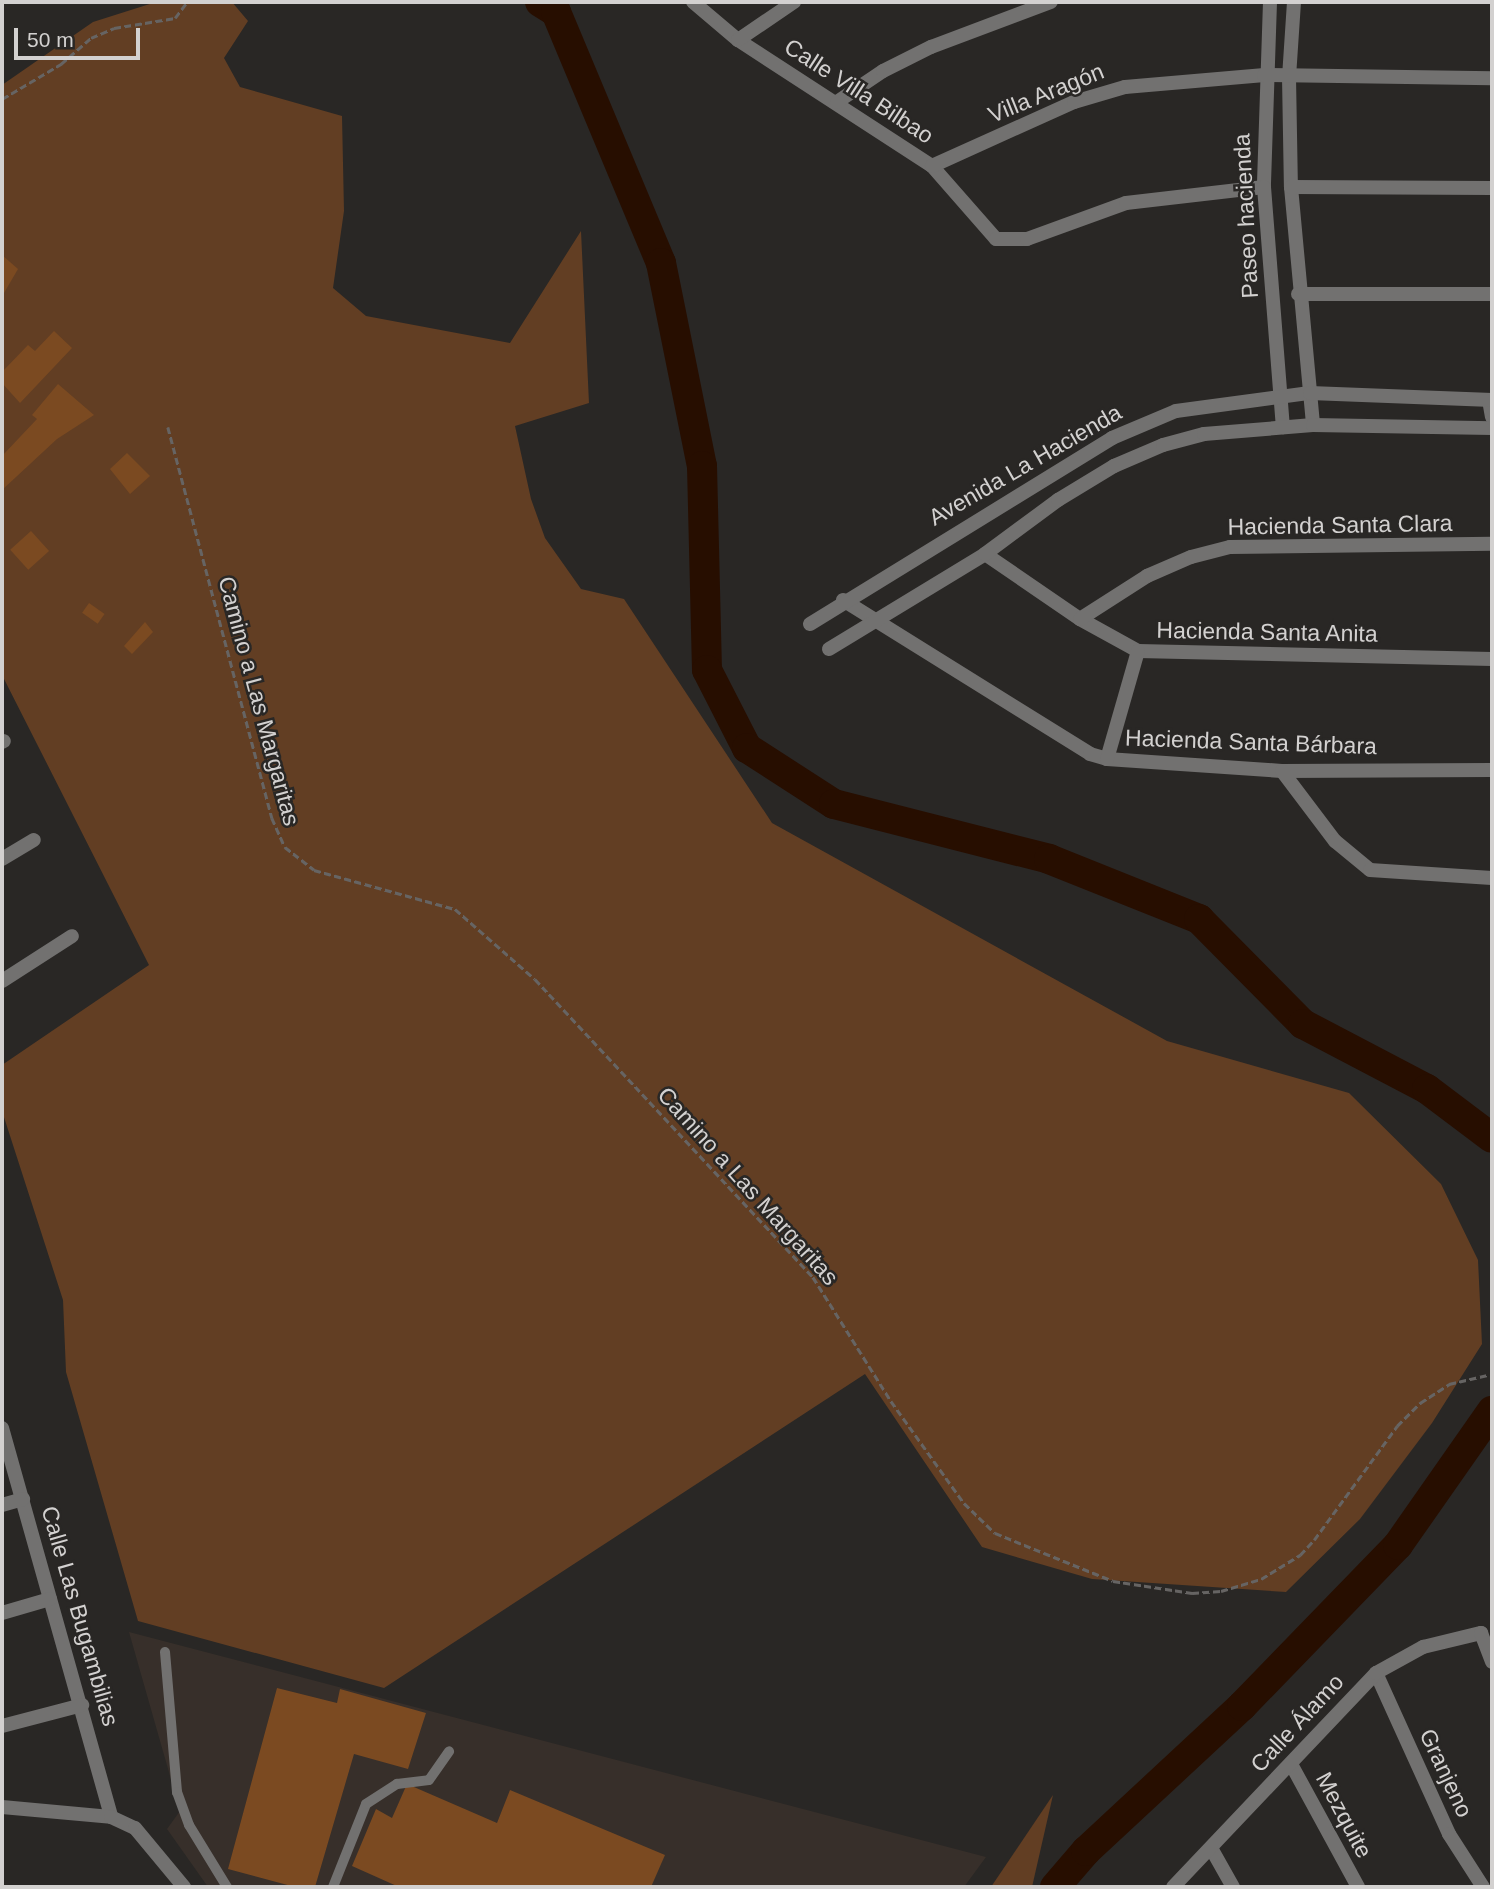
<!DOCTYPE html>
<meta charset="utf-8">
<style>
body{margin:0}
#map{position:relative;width:1494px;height:1889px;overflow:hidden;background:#292725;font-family:Arial,sans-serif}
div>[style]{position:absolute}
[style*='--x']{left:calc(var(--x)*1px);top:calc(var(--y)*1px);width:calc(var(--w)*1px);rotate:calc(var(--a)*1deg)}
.built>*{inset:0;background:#372f2a}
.green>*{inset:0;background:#623e23}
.river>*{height:30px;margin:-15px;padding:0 15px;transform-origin:15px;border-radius:15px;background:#270e00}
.building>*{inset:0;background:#7b4a21;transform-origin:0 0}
.path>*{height:2.5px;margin-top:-1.25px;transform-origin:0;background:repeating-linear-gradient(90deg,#666463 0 7px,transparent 0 10.5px)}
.lane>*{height:10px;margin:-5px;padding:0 5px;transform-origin:5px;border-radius:5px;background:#727170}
.street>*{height:14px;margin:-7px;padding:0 7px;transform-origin:7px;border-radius:7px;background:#727170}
span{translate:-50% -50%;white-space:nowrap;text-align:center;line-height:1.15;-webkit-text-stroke:5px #292725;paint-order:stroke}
.street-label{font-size:23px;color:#d3d1d0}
.frame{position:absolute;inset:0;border:4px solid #d3d1d0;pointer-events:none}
.scale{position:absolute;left:14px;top:28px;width:126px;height:32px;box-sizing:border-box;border:4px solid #d3d1d0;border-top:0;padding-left:9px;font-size:21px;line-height:24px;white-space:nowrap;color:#d3d1d0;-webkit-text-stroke:5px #292725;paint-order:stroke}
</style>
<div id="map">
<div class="built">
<div style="clip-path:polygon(129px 1632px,986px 1857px,964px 1887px,208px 1887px,167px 1829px,180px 1811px)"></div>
</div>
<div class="green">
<div style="clip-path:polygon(156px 2px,232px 2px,248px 21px,224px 58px,240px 87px,342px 116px,344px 211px,333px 288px,366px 316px,510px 343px,581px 231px,589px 403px,515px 426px,531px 499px,545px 538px,581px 589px,624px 599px,772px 823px,1167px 1041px,1349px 1093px,1441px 1184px,1478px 1260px,1482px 1344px,1432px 1423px,1360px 1519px,1286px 1592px,1092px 1579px,982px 1547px,865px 1374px,384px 1688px,138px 1621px,66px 1372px,63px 1300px,2px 1111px,2px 1065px,149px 965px,2px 675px,2px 85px,93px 22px)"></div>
<div style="clip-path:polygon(1053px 1795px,1032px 1887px,991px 1887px)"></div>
</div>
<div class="river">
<div style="--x:540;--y:2;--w:19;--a:32"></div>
<div style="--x:556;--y:12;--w:272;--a:67.3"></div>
<div style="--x:661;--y:263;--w:207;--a:78.6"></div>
<div style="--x:702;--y:466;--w:204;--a:88.6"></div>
<div style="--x:707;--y:670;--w:88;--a:62.9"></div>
<div style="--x:747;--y:748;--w:103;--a:32.8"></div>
<div style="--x:834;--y:804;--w:222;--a:14.3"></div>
<div style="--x:1049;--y:859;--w:162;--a:21.8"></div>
<div style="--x:1199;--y:919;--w:148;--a:45.3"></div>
<div style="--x:1303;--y:1024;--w:140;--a:27.7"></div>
<div style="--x:1427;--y:1089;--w:81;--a:37"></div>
<div style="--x:1055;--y:1887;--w:48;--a:-49.3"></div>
<div style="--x:1086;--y:1851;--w:213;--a:-42.9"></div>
<div style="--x:1242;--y:1706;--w:224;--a:-45.9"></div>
<div style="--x:1398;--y:1545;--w:164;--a:-55"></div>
</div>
<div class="building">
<div style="clip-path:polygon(2px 255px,18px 269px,4px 293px,2px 291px)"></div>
<div style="clip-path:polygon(54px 331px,72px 348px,20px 403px,2px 383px,2px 372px,28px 345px,35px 351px)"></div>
<div style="clip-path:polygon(58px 384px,94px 415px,57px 439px,2px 490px,2px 456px,37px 419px,32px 415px)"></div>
<div style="clip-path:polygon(127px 453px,150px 476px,130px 494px,110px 469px)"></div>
<div style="left:31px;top:531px;width:27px;height:28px;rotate:48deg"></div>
<div style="left:89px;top:603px;width:19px;height:12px;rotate:35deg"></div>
<div style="clip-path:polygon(145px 622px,153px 632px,132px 654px,124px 646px)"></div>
<div style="clip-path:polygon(277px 1688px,337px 1703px,340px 1689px,426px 1713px,408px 1769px,354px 1754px,315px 1887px,295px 1887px,228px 1869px)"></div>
<div style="clip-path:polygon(407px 1784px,497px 1823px,510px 1790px,665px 1855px,651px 1887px,399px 1887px,352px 1866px,376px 1809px,392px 1818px)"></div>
</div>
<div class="path">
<div style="--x:2;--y:99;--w:69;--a:-30.7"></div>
<div style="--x:61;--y:64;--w:40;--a:-41"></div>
<div style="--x:91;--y:38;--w:25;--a:-23"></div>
<div style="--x:114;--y:28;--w:62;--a:-9.3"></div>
<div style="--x:175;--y:18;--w:20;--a:-53"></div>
<div style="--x:168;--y:427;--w:405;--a:75.1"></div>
<div style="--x:272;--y:818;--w:32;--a:66"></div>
<div style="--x:285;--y:847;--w:37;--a:38"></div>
<div style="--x:314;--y:870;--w:146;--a:15.5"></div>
<div style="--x:455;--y:909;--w:106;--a:41.2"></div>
<div style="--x:535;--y:979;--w:408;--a:47"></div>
<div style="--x:813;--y:1277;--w:146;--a:57.8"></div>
<div style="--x:891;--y:1401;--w:125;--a:54.4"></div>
<div style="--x:964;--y:1503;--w:43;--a:44.1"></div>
<div style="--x:995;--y:1533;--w:127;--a:22.1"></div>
<div style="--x:1113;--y:1581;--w:80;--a:8.6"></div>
<div style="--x:1192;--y:1593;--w:29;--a:-4"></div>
<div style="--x:1221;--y:1591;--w:42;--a:-16.7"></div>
<div style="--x:1261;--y:1579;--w:46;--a:-31.6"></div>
<div style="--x:1300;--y:1555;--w:21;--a:-47"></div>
<div style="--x:1314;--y:1540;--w:141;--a:-53.9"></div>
<div style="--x:1397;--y:1426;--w:33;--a:-45"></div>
<div style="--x:1420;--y:1403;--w:35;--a:-33"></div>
<div style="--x:1449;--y:1384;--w:44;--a:-13.1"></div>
</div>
<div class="lane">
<div style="--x:165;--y:1652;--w:141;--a:85.1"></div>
<div style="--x:177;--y:1792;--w:35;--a:70"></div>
<div style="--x:189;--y:1825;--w:73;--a:58.5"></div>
<div style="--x:333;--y:1887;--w:89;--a:-68.3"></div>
<div style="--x:366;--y:1804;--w:37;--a:-33"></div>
<div style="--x:397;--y:1784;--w:32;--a:-7"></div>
<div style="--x:429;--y:1780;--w:35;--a:-55"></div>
</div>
<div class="street">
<div style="--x:693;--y:2;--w:59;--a:40.2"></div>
<div style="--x:738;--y:40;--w:231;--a:33"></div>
<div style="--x:932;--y:166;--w:97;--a:48.8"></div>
<div style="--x:996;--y:239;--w:31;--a:0"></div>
<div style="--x:1027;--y:239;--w:105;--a:-20"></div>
<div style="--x:1126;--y:203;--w:139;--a:-6.6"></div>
<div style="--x:1270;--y:2;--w:185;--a:91.9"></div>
<div style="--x:1264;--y:187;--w:241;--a:85.5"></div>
<div style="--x:1294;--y:2;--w:75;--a:93.8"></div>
<div style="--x:1289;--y:77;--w:110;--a:89"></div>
<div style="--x:1291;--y:187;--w:239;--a:84.7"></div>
<div style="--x:738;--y:40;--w:68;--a:-34.2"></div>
<div style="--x:837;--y:102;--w:55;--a:-34"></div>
<div style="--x:883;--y:71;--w:54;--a:-26.6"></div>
<div style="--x:931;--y:47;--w:128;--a:-20.6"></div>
<div style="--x:932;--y:166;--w:156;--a:-24.3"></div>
<div style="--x:1074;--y:102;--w:53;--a:-16.4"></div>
<div style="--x:1125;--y:87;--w:140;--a:-4.9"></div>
<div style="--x:1264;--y:75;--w:228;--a:0.8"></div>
<div style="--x:1291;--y:187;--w:201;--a:0.3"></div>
<div style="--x:1298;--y:294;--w:194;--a:0"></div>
<div style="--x:1489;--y:400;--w:17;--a:80"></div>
<div style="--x:985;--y:554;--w:115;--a:34.4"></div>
<div style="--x:1080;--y:619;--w:66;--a:28.9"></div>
<div style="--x:1138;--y:651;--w:354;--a:1.3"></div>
<div style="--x:843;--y:600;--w:291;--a:31.9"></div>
<div style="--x:1090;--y:754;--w:18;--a:16"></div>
<div style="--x:1107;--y:759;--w:175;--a:3.9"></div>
<div style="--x:1282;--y:771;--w:210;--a:-0.3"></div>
<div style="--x:1080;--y:619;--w:80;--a:-32.7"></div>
<div style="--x:1147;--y:576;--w:48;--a:-23.4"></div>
<div style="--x:1191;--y:557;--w:40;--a:-14.4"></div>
<div style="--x:1230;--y:547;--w:262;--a:-0.7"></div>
<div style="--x:810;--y:624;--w:355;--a:-31.6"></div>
<div style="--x:1112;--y:438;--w:69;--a:-22.9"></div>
<div style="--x:1176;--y:411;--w:135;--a:-7.7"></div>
<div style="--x:1310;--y:393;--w:182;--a:2.2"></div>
<div style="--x:829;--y:649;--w:183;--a:-31.3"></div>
<div style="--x:985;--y:554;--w:91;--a:-36.5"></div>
<div style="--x:1058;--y:500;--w:66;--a:-31.3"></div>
<div style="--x:1114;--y:466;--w:53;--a:-23.2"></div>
<div style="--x:1163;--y:445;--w:42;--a:-15"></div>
<div style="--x:1204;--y:434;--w:109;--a:-4.7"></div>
<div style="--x:1313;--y:425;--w:179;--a:1"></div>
<div style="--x:2;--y:742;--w:2;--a:-27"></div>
<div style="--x:1107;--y:759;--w:112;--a:-74"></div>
<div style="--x:1282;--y:771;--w:88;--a:52.9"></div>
<div style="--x:1335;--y:841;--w:45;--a:39.6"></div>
<div style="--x:1370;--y:870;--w:122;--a:3.8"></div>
<div style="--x:2;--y:859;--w:37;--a:-31"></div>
<div style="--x:2;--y:981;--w:83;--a:-32.7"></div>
<div style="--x:2;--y:1428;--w:404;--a:74.3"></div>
<div style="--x:2;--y:1505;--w:22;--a:-16"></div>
<div style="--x:2;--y:1613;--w:50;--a:-16.3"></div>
<div style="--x:1376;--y:1673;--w:177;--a:65.6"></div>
<div style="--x:1449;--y:1834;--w:63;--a:57.3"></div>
<div style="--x:2;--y:1726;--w:83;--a:-14.7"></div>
<div style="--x:1291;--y:1764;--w:140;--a:61.4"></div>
<div style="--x:2;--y:1807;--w:109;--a:5.2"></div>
<div style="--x:111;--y:1817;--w:26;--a:25"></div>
<div style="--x:135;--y:1828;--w:77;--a:50.3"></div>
<div style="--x:1211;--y:1848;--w:45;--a:60.6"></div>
<div style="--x:1173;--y:1887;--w:295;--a:-46.5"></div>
<div style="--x:1376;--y:1673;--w:54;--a:-29"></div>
<div style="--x:1423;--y:1647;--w:60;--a:-13.6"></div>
<div style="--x:1481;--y:1633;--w:31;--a:69"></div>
</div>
<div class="street-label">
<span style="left:859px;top:91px;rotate:33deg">Calle Villa Bilbao</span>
<span style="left:1046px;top:93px;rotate:-22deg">Villa Aragón</span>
<span style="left:1246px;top:216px;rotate:-93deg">Paseo hacienda</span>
<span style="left:1025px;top:465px;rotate:-30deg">Avenida La Hacienda</span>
<span style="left:1340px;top:525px;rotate:-1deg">Hacienda Santa Clara</span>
<span style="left:1267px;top:632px;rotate:1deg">Hacienda Santa Anita</span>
<span style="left:259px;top:701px;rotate:75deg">Camino a Las Margaritas</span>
<span style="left:1251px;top:742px;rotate:2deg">Hacienda Santa Bárbara</span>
<span style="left:748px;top:1186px;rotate:48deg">Camino a Las Margaritas</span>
<span style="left:80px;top:1616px;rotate:74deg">Calle Las Bugambilias</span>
<span style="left:1297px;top:1723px;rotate:-47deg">Calle Álamo</span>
<span style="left:1446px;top:1773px;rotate:65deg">Granjeno</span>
<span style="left:1344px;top:1815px;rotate:62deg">Mezquite</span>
</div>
<div class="frame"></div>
<div class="scale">50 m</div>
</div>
